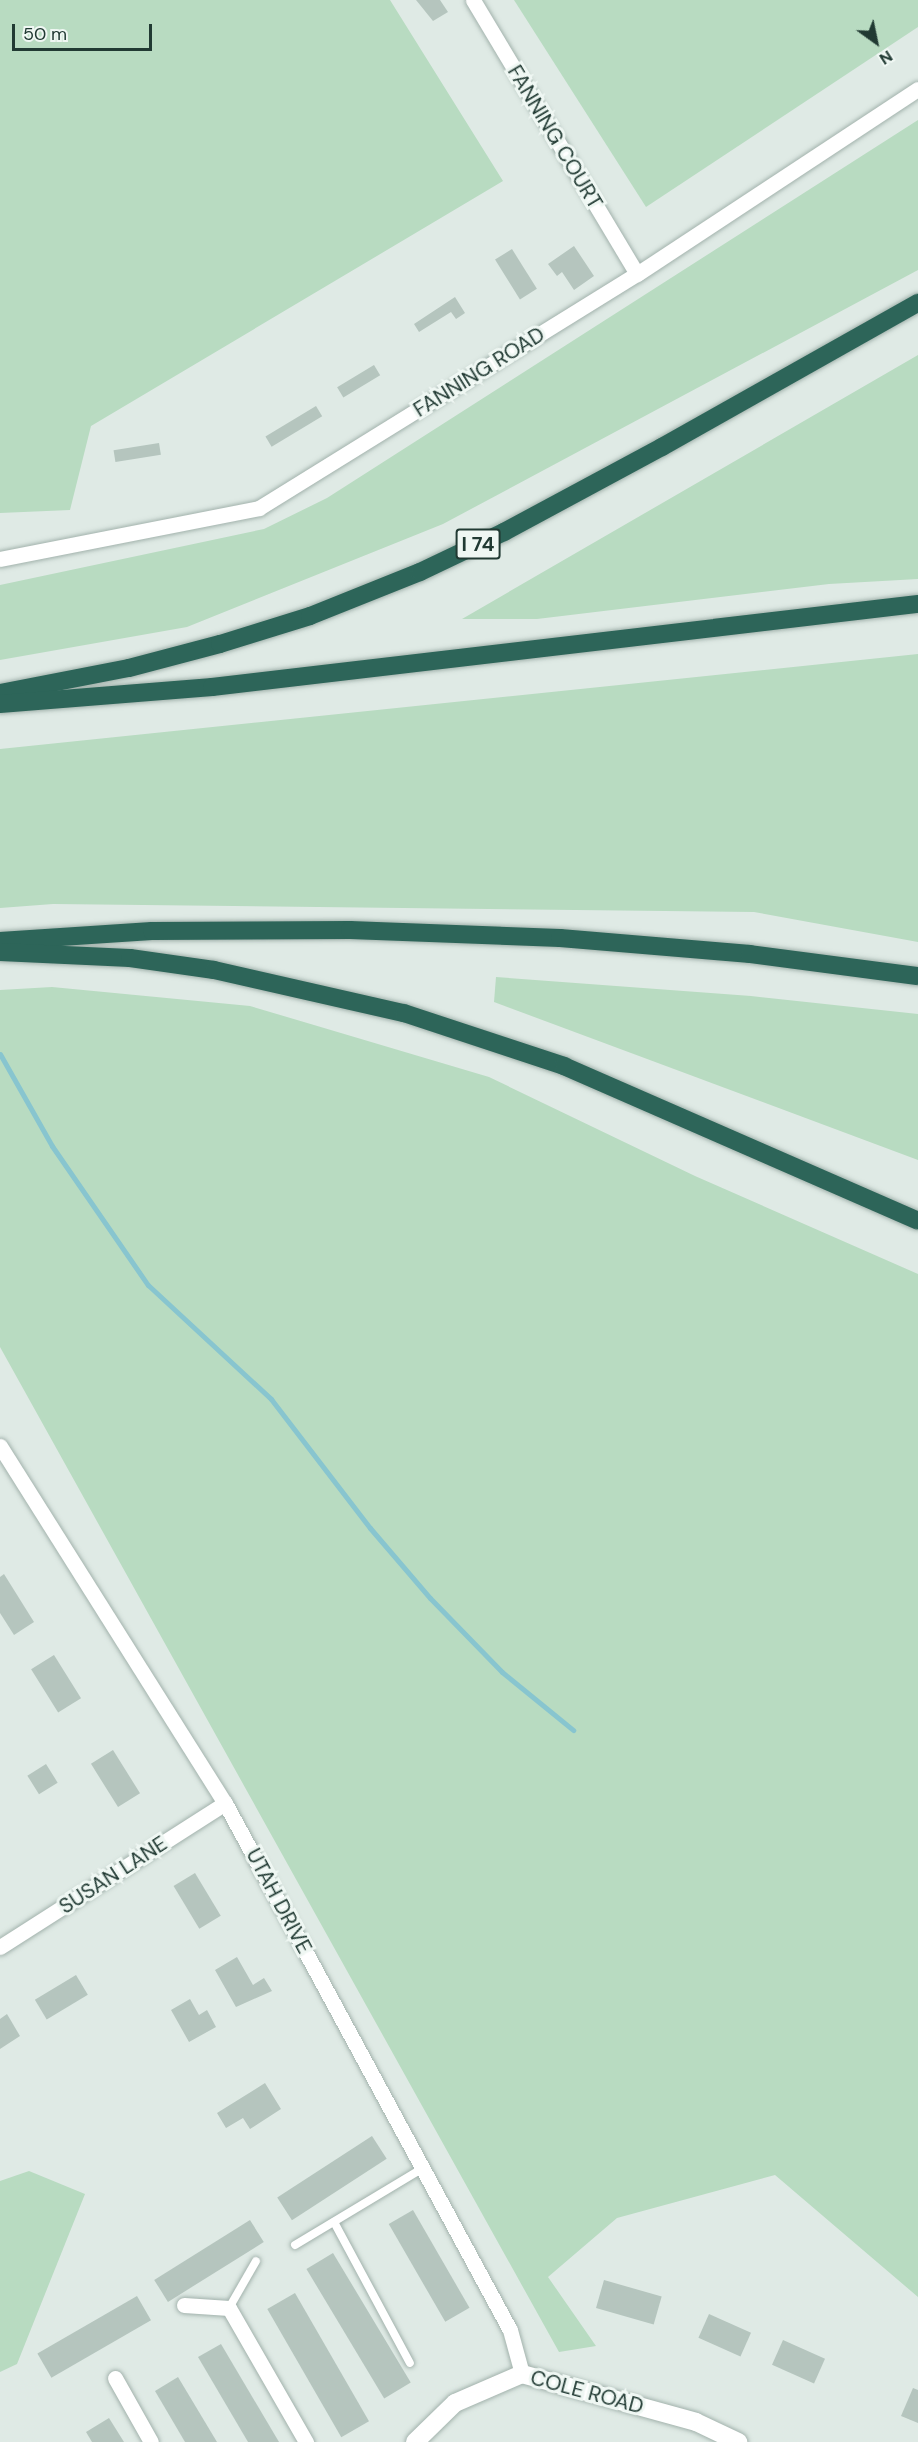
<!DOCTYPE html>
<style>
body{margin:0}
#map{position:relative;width:918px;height:2442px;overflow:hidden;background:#dfeae5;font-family:"DM Sans",sans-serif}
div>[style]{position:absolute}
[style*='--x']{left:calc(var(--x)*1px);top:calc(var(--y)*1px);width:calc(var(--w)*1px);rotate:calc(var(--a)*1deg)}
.green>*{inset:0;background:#b8dbc1}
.stream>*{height:5px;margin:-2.5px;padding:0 2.5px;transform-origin:2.5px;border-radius:2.5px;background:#88c5cf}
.building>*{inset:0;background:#b5c5be;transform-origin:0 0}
.roads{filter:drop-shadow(0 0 2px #a2b2ac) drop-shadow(0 0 2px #a2b2ac)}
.lane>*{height:8px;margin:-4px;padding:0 4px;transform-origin:4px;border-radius:4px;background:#fff}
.street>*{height:15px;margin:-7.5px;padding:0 7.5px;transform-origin:7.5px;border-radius:7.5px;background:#fff}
.secondary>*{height:18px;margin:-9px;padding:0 9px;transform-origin:9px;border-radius:9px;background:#fff}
.highway>*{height:18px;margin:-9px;padding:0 9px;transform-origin:9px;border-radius:9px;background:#2d6559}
span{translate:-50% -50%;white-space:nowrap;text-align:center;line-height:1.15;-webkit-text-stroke:6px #eff7f3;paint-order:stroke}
.shield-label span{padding:2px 4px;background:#eff7f3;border:2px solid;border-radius:4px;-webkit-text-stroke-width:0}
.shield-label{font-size:20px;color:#213a33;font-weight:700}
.street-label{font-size:21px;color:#213a33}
.north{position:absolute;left:846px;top:12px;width:60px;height:60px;-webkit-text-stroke:4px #eff7f3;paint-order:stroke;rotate:147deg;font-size:16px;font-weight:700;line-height:24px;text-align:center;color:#213a33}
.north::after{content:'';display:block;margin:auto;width:21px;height:27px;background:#213a33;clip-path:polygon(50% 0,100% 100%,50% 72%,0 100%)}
.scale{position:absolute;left:12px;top:24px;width:140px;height:27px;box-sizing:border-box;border:3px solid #213a33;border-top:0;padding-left:8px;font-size:18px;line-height:21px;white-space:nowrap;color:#213a33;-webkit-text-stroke:4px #eff7f3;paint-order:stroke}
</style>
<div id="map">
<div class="green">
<div style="clip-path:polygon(0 0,390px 0,503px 181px,91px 426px,70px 510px,0 513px)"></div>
<div style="clip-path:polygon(514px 0,918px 0,918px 27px,646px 207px)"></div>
<div style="clip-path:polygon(918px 120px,918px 270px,443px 524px,187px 627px,0 660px,0 585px,264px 529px,327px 498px)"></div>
<div style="clip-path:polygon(918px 355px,918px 579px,829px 584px,537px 619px,462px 619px)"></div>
<div style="clip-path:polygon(918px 654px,918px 942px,754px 912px,53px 904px,0 908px,0 749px)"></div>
<div style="clip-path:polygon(496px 977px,751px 996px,918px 1014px,918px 1160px,494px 1002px)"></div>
<div style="clip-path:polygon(52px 987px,250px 1006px,489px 1077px,695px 1176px,918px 1274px,918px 2297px,775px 2175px,617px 2218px,548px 2277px,596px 2346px,559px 2352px,0 1347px,0 990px)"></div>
<div style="clip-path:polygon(29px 2171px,85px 2194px,17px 2364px,0 2372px,0 2181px)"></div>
</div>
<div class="stream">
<div style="--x:0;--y:1054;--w:106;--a:60.5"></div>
<div style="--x:52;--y:1146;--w:169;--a:55.4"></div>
<div style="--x:148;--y:1285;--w:168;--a:42.8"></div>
<div style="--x:271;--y:1399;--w:163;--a:52.5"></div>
<div style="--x:370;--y:1528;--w:92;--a:49.4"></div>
<div style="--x:430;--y:1598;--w:103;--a:45.8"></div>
<div style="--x:502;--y:1672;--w:92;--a:39.2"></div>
</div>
<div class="building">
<div style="clip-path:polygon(416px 0,440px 0,448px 12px,433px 21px)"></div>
<div style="clip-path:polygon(574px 246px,594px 276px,574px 290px,562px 272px,557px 276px,548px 264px)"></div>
<div style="left:512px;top:249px;width:47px;height:20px;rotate:58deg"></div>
<div style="clip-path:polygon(455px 297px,465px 313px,456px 319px,451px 312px,419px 332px,414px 324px)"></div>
<div style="left:374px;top:365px;width:12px;height:43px;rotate:59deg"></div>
<div style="left:316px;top:406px;width:12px;height:59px;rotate:59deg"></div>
<div style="left:159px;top:443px;width:12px;height:46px;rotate:81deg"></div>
<div style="clip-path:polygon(4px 1574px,34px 1622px,14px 1635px,0 1613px,0 1577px)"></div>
<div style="left:54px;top:1655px;width:51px;height:27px;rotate:58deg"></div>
<div style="left:113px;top:1750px;width:51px;height:26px;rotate:58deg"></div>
<div style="left:46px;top:1764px;width:22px;height:22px;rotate:58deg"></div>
<div style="left:195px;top:1873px;width:50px;height:25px;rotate:59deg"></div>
<div style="clip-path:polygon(237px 1957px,253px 1985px,264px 1978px,272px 1991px,236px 2007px,215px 1970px)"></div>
<div style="left:76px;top:1975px;width:23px;height:48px;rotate:59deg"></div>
<div style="clip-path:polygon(190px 1999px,199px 2015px,207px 2010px,216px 2027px,189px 2042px,171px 2010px)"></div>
<div style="clip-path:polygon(7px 2014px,20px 2036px,0 2049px,0 2019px)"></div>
<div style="clip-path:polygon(265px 2083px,281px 2109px,250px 2129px,243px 2118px,226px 2128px,217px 2113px)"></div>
<div style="left:372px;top:2136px;width:27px;height:113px;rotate:57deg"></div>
<div style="left:413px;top:2210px;width:113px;height:28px;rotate:60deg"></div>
<div style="left:250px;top:2220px;width:26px;height:113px;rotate:58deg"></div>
<div style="left:333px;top:2253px;width:151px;height:31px;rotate:59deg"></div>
<div style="left:604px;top:2280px;width:60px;height:29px;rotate:16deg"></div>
<div style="left:295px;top:2293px;width:148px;height:32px;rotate:60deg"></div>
<div style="left:137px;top:2296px;width:28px;height:115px;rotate:60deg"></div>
<div style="left:709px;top:2314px;width:46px;height:26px;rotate:24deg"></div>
<div style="left:783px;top:2340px;width:46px;height:27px;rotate:24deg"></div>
<div style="clip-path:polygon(221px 2344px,279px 2442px,248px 2442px,198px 2357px)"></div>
<div style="clip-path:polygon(178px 2377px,217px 2442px,185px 2442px,155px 2391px)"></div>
<div style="clip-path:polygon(913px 2388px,918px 2390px,918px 2423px,901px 2416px)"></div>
<div style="clip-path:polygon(109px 2418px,124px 2442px,92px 2442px,86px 2432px)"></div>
</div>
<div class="roads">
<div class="lane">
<div style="--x:334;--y:2222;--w:160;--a:61.7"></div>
<div style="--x:295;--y:2245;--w:149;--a:-31"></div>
<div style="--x:229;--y:2308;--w:54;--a:-60.1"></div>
</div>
<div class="street">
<div style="--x:473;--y:0;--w:319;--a:59.1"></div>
<div style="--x:0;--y:559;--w:264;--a:-11.1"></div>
<div style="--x:259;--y:508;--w:445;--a:-31.8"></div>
<div style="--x:637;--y:274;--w:336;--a:-33.4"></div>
<div style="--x:0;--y:1446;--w:422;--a:57.8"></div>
<div style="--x:225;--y:1803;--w:599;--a:61.6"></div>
<div style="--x:510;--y:2330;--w:46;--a:74.7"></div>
<div style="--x:0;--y:1947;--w:267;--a:-32.6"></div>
<div style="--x:184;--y:2305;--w:45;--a:3.8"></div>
<div style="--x:229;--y:2308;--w:155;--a:60.1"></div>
<div style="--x:115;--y:2378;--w:73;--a:60.6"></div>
</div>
<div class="secondary">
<div style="--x:415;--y:2442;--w:56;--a:-44.3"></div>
<div style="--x:455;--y:2403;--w:73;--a:-23.4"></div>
<div style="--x:522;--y:2374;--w:180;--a:15.4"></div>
<div style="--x:696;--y:2422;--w:47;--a:25.5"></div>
</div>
<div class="highway">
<div style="--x:0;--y:693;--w:131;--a:-11"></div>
<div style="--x:129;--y:668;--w:94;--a:-14.8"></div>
<div style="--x:220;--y:644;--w:94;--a:-17.3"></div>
<div style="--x:310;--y:616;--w:118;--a:-21.8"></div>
<div style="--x:420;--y:572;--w:93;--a:-25.5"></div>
<div style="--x:504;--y:532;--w:179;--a:-28.3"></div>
<div style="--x:662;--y:447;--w:294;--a:-29.4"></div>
<div style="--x:0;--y:704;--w:213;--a:-4.6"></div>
<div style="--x:212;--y:687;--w:711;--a:-6.71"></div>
<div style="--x:0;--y:941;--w:152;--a:-3.8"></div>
<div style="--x:152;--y:931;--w:198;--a:-0.3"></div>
<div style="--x:350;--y:930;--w:210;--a:2.2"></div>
<div style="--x:560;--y:938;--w:191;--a:4.8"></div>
<div style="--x:750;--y:954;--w:169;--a:7.5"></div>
<div style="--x:0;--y:952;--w:130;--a:2.6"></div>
<div style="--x:130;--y:958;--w:85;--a:8.1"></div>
<div style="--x:214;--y:970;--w:195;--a:12.8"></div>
<div style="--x:404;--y:1013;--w:169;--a:18.3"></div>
<div style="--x:564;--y:1066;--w:386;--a:23.6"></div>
</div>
</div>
<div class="shield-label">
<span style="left:478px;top:544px">I 74</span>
</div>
<div class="street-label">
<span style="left:555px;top:137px;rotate:59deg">FANNING COURT</span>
<span style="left:479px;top:372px;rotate:-32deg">FANNING ROAD</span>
<span style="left:113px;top:1875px;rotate:-33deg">SUSAN LANE</span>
<span style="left:279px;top:1901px;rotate:62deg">UTAH DRIVE</span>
<span style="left:587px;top:2392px;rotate:15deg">COLE ROAD</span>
</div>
<div class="north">N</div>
<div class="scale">50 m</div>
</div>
